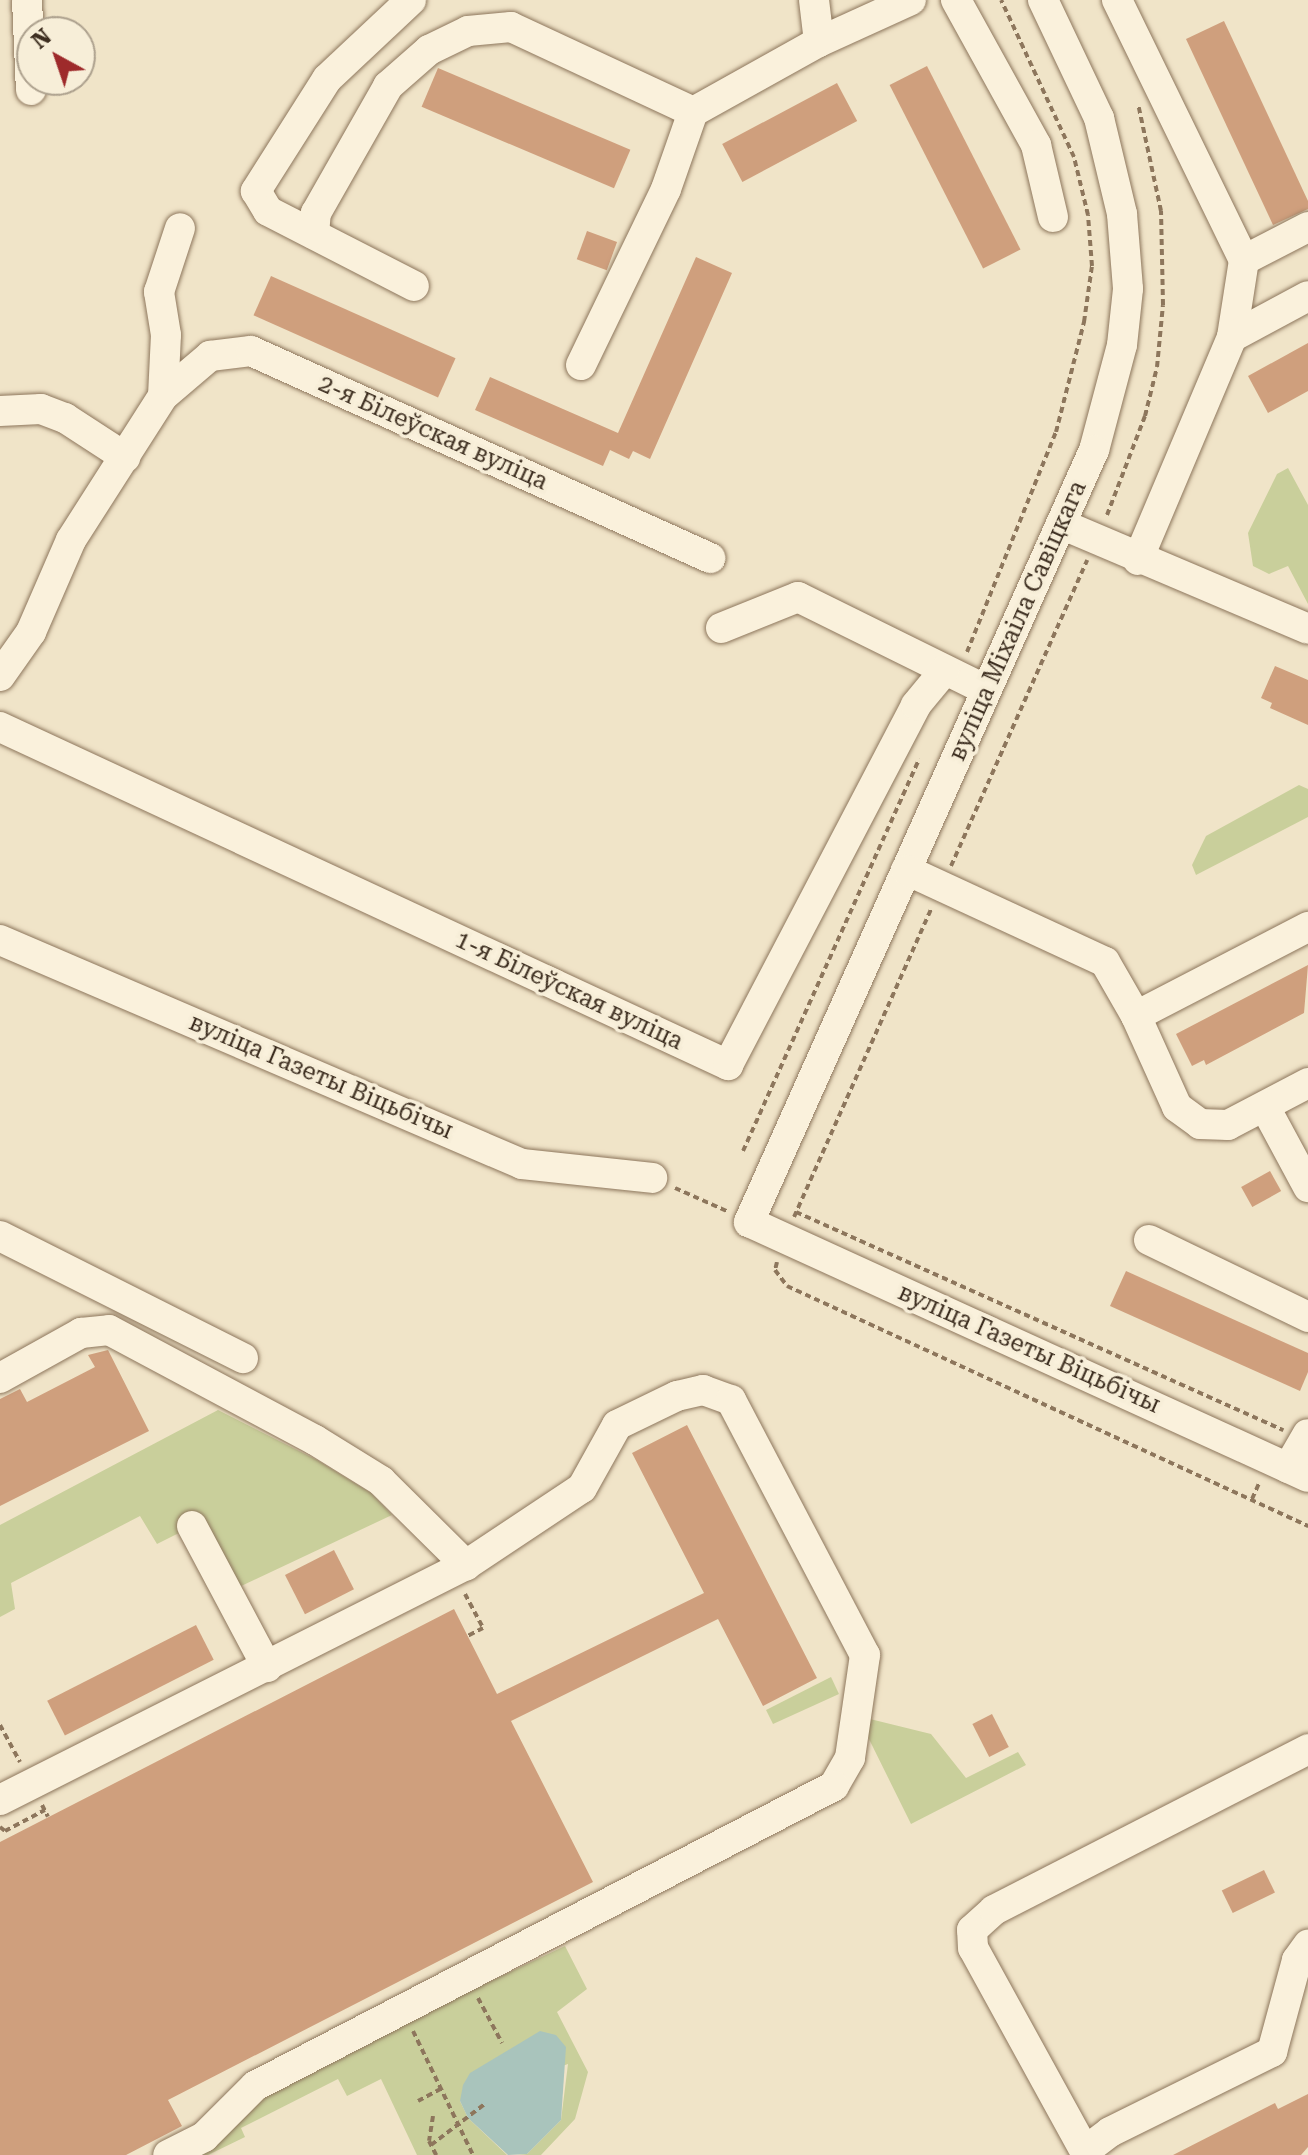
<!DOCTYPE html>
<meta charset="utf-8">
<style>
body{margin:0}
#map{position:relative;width:1308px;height:2155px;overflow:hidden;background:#f0e4c8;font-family:"Roboto Serif",serif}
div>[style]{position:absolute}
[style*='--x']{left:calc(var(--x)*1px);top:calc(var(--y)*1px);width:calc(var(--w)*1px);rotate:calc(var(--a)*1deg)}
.green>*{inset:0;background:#c9cf9b}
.water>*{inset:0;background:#a9c4bc}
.building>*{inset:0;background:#cf9f7d;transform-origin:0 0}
.path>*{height:4px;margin-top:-2px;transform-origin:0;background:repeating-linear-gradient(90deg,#8d765c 0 6px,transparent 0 10px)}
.roads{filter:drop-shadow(0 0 2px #8d765c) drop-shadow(0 0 2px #8d765c)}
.minor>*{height:30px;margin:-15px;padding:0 15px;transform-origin:15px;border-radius:15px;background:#faf1dc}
span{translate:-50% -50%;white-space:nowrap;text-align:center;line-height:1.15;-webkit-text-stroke:7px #f7eed8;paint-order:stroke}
.street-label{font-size:24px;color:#3d2e20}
.north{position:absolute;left:16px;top:16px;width:80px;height:80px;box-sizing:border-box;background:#f7eed8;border:2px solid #ada18e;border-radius:50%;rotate:320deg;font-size:22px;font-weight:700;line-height:32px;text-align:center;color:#3d2e20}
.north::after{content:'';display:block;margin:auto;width:28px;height:36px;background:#9e2a2b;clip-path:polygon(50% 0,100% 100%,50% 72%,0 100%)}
</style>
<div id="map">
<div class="green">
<div style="clip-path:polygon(1288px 468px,1308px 505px,1308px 604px,1288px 566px,1269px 574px,1253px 566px,1248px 533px,1277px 474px)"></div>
<div style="clip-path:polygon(1299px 785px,1308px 789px,1308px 817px,1196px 875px,1192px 865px,1206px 836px)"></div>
<div style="clip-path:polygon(218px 1410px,317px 1460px,371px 1493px,392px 1515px,220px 1596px,185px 1530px,157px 1544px,140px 1516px,11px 1583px,15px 1609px,0 1617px,0 1525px)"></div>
<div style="clip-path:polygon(831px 1677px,839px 1694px,773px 1724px,766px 1710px)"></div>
<div style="clip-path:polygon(870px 1719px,931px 1734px,966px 1778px,1018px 1752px,1026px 1765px,911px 1824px,865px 1731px)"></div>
<div style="clip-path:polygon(565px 1946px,587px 1989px,557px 2012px,588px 2072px,575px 2119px,541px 2155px,517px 2155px,527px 2154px,561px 2120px,568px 2064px,460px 2101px,468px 2118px,507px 2155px,417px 2155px,381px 2079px,347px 2096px,338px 2079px,241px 2128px,245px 2137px,208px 2155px,180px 2155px,259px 2091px)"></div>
</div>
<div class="water">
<div style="clip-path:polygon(540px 2031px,556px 2035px,566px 2047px,561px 2120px,527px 2154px,508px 2155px,468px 2118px,460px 2101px,463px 2085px,470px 2073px)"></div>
</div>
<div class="building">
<div style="clip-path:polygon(1224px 21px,1308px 201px,1308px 209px,1273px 225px,1186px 39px)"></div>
<div style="left:927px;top:66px;width:206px;height:42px;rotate:63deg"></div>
<div style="left:438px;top:68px;width:209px;height:42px;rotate:23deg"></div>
<div style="left:837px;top:83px;width:43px;height:130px;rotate:62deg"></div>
<div style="left:587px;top:231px;width:32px;height:30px;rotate:20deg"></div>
<div style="clip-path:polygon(696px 257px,732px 273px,650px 459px,633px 451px,629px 459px,610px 450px,603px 466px,475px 410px,490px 377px,618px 433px)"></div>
<div style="left:271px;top:276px;width:202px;height:43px;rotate:24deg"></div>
<div style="clip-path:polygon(1308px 343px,1308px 391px,1268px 413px,1248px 376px)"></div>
<div style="clip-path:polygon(1275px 666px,1308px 680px,1308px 725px,1270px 708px,1272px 703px,1261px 698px)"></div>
<div style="clip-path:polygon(1308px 965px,1304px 1013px,1206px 1065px,1204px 1060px,1192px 1066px,1176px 1034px)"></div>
<div style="left:1270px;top:1171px;width:23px;height:33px;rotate:61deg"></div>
<div style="clip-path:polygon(1126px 1271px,1308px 1353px,1308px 1372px,1300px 1391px,1110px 1306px)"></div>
<div style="clip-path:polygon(108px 1350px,149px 1431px,0 1506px,0 1399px,20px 1389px,27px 1402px,95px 1367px,88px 1355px)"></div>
<div style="clip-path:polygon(687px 1425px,817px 1678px,763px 1706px,718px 1619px,511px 1721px,593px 1882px,168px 2100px,182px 2126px,126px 2155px,0 2155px,0 1842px,454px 1609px,497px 1694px,704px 1593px,632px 1453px)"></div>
<div style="left:334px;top:1550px;width:44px;height:55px;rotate:63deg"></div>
<div style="left:196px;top:1625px;width:39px;height:167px;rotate:63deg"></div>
<div style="left:992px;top:1714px;width:37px;height:22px;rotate:63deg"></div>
<div style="left:1264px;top:1870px;width:25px;height:47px;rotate:64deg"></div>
<div style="clip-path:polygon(1308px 2094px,1308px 2147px,1301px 2155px,1173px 2155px,1275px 2103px,1278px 2109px)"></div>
</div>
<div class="path">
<div style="--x:1107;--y:515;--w:106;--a:-69"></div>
<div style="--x:1145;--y:416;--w:50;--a:-76.2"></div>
<div style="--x:1157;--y:367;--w:62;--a:-84.5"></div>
<div style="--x:1163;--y:305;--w:94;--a:-91.2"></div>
<div style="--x:1161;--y:211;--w:109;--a:-102.1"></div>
<div style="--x:967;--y:652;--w:237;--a:-68"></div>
<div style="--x:1056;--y:432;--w:114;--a:-75.7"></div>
<div style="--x:1084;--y:322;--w:57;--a:-81.9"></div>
<div style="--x:1092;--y:266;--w:51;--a:-94.5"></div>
<div style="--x:1088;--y:215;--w:60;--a:-103.6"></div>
<div style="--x:1074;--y:157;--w:173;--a:-114.9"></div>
<div style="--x:951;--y:866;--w:335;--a:-66"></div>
<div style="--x:743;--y:1151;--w:430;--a:-65.8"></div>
<div style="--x:675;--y:1188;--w:59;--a:24"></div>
<div style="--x:796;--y:1212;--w:534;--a:24.12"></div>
<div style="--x:794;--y:1217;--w:339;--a:-66"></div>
<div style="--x:777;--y:1262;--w:8;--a:104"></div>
<div style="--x:775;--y:1270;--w:20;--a:53"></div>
<div style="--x:787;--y:1286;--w:574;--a:24.73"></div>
<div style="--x:1252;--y:1499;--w:17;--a:-66"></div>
<div style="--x:465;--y:1594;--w:38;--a:62"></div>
<div style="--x:483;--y:1628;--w:18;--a:153"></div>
<div style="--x:0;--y:1725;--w:42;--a:61.6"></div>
<div style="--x:42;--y:1805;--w:13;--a:63"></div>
<div style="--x:0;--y:1827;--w:6;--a:39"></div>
<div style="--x:5;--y:1831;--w:45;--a:-27.7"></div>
<div style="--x:478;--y:1998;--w:51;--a:61.9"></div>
<div style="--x:413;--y:2031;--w:138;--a:64.2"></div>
<div style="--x:418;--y:2101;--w:26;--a:-28"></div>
<div style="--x:433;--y:2116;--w:25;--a:99"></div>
<div style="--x:429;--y:2141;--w:16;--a:63"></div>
<div style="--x:431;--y:2145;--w:69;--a:-37.4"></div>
</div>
<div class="roads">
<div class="minor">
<div style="--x:27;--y:0;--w:90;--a:87.5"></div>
<div style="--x:411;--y:0;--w:115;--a:136.8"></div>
<div style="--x:327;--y:79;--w:133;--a:122.4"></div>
<div style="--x:256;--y:191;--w:23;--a:59"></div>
<div style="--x:268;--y:211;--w:164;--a:27.2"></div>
<div style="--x:956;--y:0;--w:166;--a:61.1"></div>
<div style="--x:1036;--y:145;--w:74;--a:76.7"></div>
<div style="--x:1043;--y:0;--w:131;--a:64.6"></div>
<div style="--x:1099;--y:118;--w:99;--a:76.5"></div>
<div style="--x:1122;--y:214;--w:75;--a:85.4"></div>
<div style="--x:1128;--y:289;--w:56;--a:96.1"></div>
<div style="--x:1122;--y:345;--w:109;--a:104.9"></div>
<div style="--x:1094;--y:450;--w:846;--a:114.08"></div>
<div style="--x:749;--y:1222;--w:614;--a:24.52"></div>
<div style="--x:1117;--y:0;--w:289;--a:64"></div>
<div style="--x:1244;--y:260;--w:78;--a:98.9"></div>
<div style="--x:1232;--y:337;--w:242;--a:112.9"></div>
<div style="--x:819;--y:42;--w:101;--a:-24.5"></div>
<div style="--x:314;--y:234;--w:21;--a:-85"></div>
<div style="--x:316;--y:213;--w:146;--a:-60.4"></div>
<div style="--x:388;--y:86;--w:55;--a:-41.3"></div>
<div style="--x:429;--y:50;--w:43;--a:-26"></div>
<div style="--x:468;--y:31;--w:43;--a:-5.3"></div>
<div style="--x:511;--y:27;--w:201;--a:25"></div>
<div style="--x:1244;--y:260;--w:72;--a:-27.3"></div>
<div style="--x:1232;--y:337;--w:86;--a:-28.3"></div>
<div style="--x:581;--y:365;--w:195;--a:-64.2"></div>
<div style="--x:666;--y:189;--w:82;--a:-70.7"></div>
<div style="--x:693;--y:112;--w:144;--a:-29.1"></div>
<div style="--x:819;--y:42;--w:42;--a:-96.8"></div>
<div style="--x:163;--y:396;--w:62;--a:-40.4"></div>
<div style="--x:210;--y:356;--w:41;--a:-7"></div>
<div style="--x:251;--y:351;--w:504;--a:24.27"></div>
<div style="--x:0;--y:411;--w:41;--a:-2.8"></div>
<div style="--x:41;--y:409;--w:26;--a:21"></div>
<div style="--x:65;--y:418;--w:72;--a:33"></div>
<div style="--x:1061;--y:524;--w:268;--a:23"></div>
<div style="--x:721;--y:628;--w:83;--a:-21.9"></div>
<div style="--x:798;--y:597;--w:210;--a:26.3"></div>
<div style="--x:0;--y:676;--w:54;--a:-54.8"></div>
<div style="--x:31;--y:632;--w:100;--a:-66.5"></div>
<div style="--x:71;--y:540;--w:171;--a:-57.4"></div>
<div style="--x:163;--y:396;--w:61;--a:-87.2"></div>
<div style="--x:166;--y:335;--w:44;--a:-99.2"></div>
<div style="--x:159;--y:292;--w:67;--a:-71.8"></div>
<div style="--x:0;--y:727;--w:803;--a:24.9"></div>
<div style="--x:728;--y:1065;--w:406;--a:-62.4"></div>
<div style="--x:916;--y:705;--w:45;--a:-50.4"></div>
<div style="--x:906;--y:870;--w:219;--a:24.8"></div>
<div style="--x:1105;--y:962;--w:62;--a:60.1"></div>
<div style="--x:1136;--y:1016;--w:194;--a:-27.4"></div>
<div style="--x:0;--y:940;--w:568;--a:23.23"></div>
<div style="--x:522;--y:1164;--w:131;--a:6.1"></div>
<div style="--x:1136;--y:1016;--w:100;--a:65.7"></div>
<div style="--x:1177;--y:1107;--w:29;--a:36"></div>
<div style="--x:1200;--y:1124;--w:28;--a:2"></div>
<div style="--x:1228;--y:1125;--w:90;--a:-27.7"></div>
<div style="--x:1265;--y:1107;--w:91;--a:61.7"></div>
<div style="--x:0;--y:1236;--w:272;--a:26.7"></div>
<div style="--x:1149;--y:1240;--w:177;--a:25.8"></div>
<div style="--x:0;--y:1378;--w:93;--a:-29.1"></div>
<div style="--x:81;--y:1333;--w:28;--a:-6"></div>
<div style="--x:109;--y:1330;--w:234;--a:28.1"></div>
<div style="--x:315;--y:1440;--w:78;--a:31.8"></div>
<div style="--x:381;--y:1481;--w:120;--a:44.7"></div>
<div style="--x:1288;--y:1468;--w:39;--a:-60"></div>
<div style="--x:192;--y:1526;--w:160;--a:62"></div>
<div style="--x:0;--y:1800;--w:522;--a:-26.76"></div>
<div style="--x:466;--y:1565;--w:139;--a:-33.6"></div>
<div style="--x:582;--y:1488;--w:72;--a:-60.9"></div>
<div style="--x:617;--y:1425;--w:67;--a:-25.8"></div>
<div style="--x:677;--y:1396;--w:27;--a:-13"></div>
<div style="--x:703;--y:1390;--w:30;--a:20"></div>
<div style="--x:731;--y:1400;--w:288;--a:62.3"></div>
<div style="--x:865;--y:1655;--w:104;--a:98.3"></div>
<div style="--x:850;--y:1758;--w:32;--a:120"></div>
<div style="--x:834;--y:1786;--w:652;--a:152.61"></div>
<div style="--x:255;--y:2086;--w:72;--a:135"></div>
<div style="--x:204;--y:2137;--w:40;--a:153.4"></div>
<div style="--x:1085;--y:2151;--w:31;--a:-37"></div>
<div style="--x:1110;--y:2132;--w:181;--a:-26.3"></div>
<div style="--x:1272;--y:2052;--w:95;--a:-74.8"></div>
<div style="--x:1297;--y:1960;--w:19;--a:-54"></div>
<div style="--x:1087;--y:2155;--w:236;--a:-118.8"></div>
<div style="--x:973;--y:1948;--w:18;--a:-93"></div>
<div style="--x:972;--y:1930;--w:30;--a:-42"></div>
<div style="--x:994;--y:1910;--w:353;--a:-27.1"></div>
</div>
</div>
<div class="street-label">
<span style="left:433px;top:433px;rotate:24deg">2-я Білеўская вуліца</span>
<span style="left:1018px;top:621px;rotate:-66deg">вуліца Міхаіла Савіцкага</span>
<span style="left:569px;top:991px;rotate:25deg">1-я Білеўская вуліца</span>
<span style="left:321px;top:1077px;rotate:23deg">вуліца Газеты Віцьбічы</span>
<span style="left:1029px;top:1349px;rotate:24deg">вуліца Газеты Віцьбічы</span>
</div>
<div class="north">N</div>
</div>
